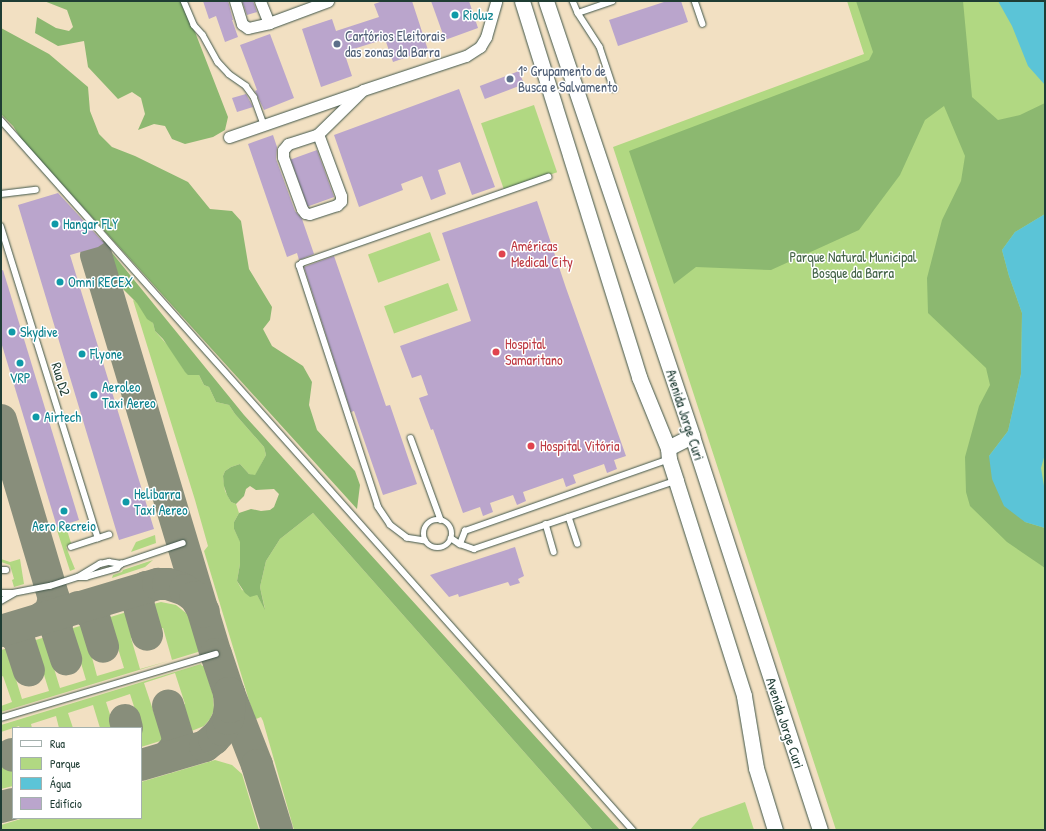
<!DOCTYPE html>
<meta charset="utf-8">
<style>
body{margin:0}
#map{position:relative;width:1046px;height:831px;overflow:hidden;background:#f2e0c2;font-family:"Patrick Hand",sans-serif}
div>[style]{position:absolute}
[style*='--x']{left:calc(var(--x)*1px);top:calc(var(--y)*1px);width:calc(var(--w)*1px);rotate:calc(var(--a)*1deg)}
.green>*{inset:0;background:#b1d882;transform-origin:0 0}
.forest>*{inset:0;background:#8cb870}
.water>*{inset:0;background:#5bc4d7}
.taxiway>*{height:32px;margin:-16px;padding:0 16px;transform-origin:16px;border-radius:16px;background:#888e7b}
.building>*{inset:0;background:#baa5cc;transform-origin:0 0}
.roads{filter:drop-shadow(0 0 1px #3f5549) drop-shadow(0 0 1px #3f5549)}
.lane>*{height:5.5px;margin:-2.75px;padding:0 2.75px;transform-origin:2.75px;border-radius:2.75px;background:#fff}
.lane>.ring{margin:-2.75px;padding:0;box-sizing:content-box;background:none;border:5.5px solid #fff;border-radius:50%}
.street>*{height:11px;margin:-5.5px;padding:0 5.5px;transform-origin:5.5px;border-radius:5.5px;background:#fff}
.secondary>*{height:15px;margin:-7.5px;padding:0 7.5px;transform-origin:7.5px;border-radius:7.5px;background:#fff}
.dots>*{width:11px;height:11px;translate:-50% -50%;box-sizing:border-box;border:2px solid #fff;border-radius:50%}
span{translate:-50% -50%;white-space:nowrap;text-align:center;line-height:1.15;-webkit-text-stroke:3px #fff;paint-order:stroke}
.culture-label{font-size:14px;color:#0d838f}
.left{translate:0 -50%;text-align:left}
.service-label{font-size:14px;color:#4e5e75}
.health-label{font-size:14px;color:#be3a42}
.park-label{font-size:14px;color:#446448}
.street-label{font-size:14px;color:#1f3d34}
.frame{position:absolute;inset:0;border:2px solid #1f3d34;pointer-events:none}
.legend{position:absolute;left:12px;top:727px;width:130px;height:92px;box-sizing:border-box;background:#fff;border:1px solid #a5b1ae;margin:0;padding:5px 7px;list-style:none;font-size:12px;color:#1f3d34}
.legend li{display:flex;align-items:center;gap:8px;height:20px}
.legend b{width:20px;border:1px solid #a5b1ae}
</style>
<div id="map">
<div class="green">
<div style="clip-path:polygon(847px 1px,1045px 1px,1045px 830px,836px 830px,613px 147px,864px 54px)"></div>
<div style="left:534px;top:105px;width:71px;height:56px;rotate:71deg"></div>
<div style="left:430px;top:232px;width:30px;height:66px;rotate:70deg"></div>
<div style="left:448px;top:283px;width:29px;height:68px;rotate:70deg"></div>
<div style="clip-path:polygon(133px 300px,137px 302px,153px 323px,155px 331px,170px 348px,184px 370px,191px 375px,199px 375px,204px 385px,209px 387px,216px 402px,229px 405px,235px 414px,264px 447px,266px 455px,255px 476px,249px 474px,240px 464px,231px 467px,225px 471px,223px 476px,225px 491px,231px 502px,236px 504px,239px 513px,234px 522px,234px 529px,240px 541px,240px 564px,237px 581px,242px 590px,257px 595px,265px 609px,260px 587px,266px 561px,280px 539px,313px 513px,593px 830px,294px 830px,263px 721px,261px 717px,256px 719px,254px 717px,204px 551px,208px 546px,195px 500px)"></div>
<div style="clip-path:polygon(65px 524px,71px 543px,66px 547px,75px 569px,70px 571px,56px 527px)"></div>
<div style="clip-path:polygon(155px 535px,156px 543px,131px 552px,136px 542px)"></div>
<div style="clip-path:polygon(1px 559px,10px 562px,20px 559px,24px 584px,14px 587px,12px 580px,14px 579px,10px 565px,1px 562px)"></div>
<div style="clip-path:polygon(153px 560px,145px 567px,112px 578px,113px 575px,122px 572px,123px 570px)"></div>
<div style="clip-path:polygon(161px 602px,176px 605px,186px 613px,191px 621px,200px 650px,198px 652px,1px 712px,1px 706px,12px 702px,3px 676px,1px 677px,1px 650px,15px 646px,22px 671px,14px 673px,22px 699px,49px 691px,41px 665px,33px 667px,26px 643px,52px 635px,60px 659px,52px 662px,60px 688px,86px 680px,78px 653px,71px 655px,63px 631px,90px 623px,97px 648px,90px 650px,97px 676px,124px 668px,116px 642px,108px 644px,101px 620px,133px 610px,140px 635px,131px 638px,140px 669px,172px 660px,163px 628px,154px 631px,146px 606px)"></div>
<div style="clip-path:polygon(201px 664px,202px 666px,204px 665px,213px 695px,214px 710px,210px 719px,204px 726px,184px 734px,176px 707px,185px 704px,175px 673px,144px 683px,154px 713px,162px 711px,170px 738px,141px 747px,141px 728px,133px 728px,131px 722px,138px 719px,130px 694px,106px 702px,114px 727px,121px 725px,122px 728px,100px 728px,93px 705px,68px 713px,73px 728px,59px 728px,56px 716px,31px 724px,32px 728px,20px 728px,19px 726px,1px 732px,1px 725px)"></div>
<div style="clip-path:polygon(8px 759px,13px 775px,13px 786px,1px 789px,1px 761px)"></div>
<div style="clip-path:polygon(215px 760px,232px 765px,242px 774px,259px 830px,1px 830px,1px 825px,24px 818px,141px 818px,141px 782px)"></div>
<div style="clip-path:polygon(745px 802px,754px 830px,690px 830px,700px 818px)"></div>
</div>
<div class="forest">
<div style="clip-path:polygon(44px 1px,183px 1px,228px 117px,225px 130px,213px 137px,185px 144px,172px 139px,165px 126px,154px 124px,138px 130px,145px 114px,141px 98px,132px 92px,118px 99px,88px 67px,84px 41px,58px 46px,35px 33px,37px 17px,56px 28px,69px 31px,73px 27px,67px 10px)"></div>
<div style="clip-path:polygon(856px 1px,963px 1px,972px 97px,998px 120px,1020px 115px,1045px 103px,1045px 214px,1015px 232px,1002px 250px,1009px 276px,1022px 313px,1021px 374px,1008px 431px,989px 456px,1025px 522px,1045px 528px,1045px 568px,1007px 542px,970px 506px,966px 492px,965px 457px,979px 406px,990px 385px,986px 368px,928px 313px,927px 278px,942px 220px,961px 181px,965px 156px,944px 106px,925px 120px,900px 175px,859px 230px,771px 270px,696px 267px,674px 284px,629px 151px,869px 60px,873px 52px)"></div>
<div style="clip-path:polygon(1px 28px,49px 54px,88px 87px,90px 111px,99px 134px,112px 147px,135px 156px,188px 182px,210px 209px,232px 211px,241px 221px,249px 269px,272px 307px,270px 320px,263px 329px,272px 346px,303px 366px,312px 382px,309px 405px,317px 430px,355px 471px,360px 485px,357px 509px,22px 140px,13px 126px,1px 114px)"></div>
<div style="clip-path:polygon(104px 243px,244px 415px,620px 830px,593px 830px,313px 513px,280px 539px,266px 561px,260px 587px,265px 610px,257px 595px,250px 597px,245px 593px,237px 581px,240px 564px,240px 542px,234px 529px,234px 522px,239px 513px,251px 509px,261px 511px,270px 510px,274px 507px,279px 494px,274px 489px,256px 490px,250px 486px,246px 489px,244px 496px,236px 504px,231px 502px,227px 495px,224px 486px,223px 476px,225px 471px,231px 467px,240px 464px,249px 474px,255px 475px,266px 455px,264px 447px,235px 414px,229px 405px,216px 402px,209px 387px,204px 385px,199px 375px,188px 375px,185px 372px,163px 339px,155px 331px,153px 323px,147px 319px,137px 303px,122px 288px,116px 271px,110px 265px,103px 254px)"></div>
</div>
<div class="water">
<div style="clip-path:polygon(998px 1px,1045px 1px,1045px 85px,1028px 66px,1012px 26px)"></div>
<div style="clip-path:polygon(1045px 214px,1045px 454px,1041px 468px,1045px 492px,1045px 528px,1025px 522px,1004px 506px,992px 479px,989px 456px,1008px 431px,1021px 374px,1022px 313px,1009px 276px,1002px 250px,1015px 232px)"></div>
</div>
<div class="taxiway">
<div style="--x:96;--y:255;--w:417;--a:73.3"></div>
<div style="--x:216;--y:654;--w:41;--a:71.6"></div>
<div style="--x:229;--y:693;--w:77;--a:68.7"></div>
<div style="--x:257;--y:765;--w:68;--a:72.9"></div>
<div style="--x:1;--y:420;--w:187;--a:73.5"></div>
<div style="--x:54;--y:599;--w:14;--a:107"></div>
<div style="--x:50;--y:612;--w:12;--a:145"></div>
<div style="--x:146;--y:587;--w:8;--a:135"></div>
<div style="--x:140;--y:593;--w:10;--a:101"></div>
<div style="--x:138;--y:603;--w:33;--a:74"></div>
<div style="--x:78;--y:607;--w:9;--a:18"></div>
<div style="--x:87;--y:610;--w:10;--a:45"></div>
<div style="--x:94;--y:617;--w:31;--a:73"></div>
<div style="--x:64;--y:611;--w:10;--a:127"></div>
<div style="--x:58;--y:619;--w:9;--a:103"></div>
<div style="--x:56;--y:628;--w:33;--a:72"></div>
<div style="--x:3;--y:630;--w:10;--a:17"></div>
<div style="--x:13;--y:633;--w:9;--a:49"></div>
<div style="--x:19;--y:640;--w:32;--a:72"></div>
<div style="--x:1;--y:631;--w:164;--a:-16.7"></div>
<div style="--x:158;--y:584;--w:10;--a:0"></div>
<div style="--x:168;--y:584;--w:18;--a:19"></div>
<div style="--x:185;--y:590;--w:12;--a:35"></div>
<div style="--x:195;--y:597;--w:17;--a:59"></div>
<div style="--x:125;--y:720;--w:8;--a:76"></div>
<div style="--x:12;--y:754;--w:2;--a:63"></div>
<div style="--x:167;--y:757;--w:13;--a:-48"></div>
<div style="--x:176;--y:747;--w:9;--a:-77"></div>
<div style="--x:178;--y:738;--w:34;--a:-107"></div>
<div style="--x:141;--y:765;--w:67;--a:-16.5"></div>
<div style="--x:205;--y:746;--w:11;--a:-38"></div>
<div style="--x:214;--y:739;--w:12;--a:-48"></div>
<div style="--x:222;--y:730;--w:13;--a:-61"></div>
<div style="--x:228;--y:719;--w:12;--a:-81"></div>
<div style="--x:230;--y:707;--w:14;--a:-94"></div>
<div style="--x:1;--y:807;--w:12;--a:-14"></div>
</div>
<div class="building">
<div style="clip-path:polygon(203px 1px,228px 1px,233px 20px,232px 20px,238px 37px,225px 42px,216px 16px,209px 19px)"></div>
<div style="clip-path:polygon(242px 1px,253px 1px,257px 12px,247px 15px)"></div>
<div style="clip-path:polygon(383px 1px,412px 1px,428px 50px,393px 62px,385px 39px,344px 52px,352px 76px,321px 87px,302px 29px,332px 19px,336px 31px,379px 17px,374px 4px)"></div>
<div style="clip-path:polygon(431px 1px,469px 1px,478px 28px,445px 40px)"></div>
<div style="clip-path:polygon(667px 1px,681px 1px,688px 22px,618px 46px,609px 20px)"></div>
<div style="clip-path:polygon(270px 34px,294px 98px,264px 110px,255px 91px,257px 90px,240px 45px)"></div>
<div style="left:519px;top:71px;width:14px;height:42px;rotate:69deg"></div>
<div style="clip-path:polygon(459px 89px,495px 187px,472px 195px,460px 162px,438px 170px,446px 194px,431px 200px,422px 176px,401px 184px,403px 190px,359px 207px,334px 135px)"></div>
<div style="clip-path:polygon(246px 94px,253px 107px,237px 112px,232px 98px)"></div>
<div style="clip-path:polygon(273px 135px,277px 147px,276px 159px,295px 211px,302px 219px,314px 254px,299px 260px,297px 253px,287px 257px,248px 144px)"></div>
<div style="left:317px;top:150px;width:50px;height:28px;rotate:70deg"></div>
<div style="clip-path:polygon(58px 193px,104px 243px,98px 247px,70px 255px,154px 529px,119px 540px,18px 205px)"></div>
<div style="clip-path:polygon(537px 201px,566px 288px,626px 456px,614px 460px,617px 469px,607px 473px,604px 464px,573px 475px,576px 483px,566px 487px,563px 478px,523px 492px,526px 501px,517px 505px,513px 495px,490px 503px,493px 512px,483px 516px,480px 507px,463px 513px,433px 429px,431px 430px,419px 398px,428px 395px,421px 375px,412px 378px,400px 346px,471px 321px,442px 233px)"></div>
<div style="clip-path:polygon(334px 256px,386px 406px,390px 405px,417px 484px,383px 495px,354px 411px,351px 412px,304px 267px)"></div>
<div style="clip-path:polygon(3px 270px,79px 520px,57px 527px,1px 342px,1px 271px)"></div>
<div style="clip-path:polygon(515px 547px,524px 576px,518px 579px,520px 583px,510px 586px,508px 582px,459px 597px,458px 594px,449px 597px,430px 575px)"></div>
</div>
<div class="roads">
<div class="lane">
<div style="--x:184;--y:1;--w:26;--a:67"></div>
<div style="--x:194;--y:25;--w:13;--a:48"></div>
<div style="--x:203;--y:35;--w:31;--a:61"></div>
<div style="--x:218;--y:62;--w:16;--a:47"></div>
<div style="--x:229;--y:74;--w:21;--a:35"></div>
<div style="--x:246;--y:86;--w:14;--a:54"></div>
<div style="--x:254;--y:97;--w:30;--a:70"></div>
<div style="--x:573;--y:1;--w:13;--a:67"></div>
<div style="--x:578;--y:13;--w:40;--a:57.1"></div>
<div style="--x:600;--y:47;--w:44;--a:71.6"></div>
<div style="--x:695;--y:1;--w:24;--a:71"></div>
<div style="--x:578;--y:13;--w:36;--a:-19"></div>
<div style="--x:1;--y:120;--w:951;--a:48.33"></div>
<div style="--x:1;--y:194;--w:35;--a:-7"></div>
<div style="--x:1;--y:226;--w:327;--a:72.7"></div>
<div style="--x:411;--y:438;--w:87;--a:69.9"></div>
<div style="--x:569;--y:517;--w:28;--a:72"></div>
<div class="ring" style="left:424px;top:520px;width:22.5px;height:22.5px"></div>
<div style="--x:546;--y:524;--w:29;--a:74"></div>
<div style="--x:451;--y:538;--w:11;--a:34"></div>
<div style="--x:460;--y:544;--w:15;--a:20"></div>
<div style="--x:474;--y:549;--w:212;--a:-18.7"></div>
<div style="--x:425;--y:541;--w:18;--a:-171"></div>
<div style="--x:407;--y:538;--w:21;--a:-143"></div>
<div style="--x:390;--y:525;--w:22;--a:-124"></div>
<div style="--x:378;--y:507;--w:254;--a:-108.1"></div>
<div style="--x:299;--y:266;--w:4;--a:-45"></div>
<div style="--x:302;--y:263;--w:261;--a:-19.3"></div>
<div style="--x:460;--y:544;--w:14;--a:-69"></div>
<div style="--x:465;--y:531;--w:216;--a:-19.4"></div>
<div style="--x:71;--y:547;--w:40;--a:-18"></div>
<div style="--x:1;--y:570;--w:5;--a:0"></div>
<div style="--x:78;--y:577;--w:26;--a:-31"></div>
<div style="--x:100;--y:564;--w:9;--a:-13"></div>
<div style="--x:109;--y:562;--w:12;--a:9"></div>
<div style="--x:1;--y:593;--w:12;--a:0"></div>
<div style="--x:13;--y:593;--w:38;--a:-11"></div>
<div style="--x:50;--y:586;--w:29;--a:-18"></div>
<div style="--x:78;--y:577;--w:8;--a:0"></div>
<div style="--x:86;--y:577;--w:32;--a:-16"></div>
<div style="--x:117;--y:568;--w:6;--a:-45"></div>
<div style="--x:121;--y:564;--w:65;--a:-18.7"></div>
<div style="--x:1;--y:601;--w:14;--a:-30"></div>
<div style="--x:1;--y:718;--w:224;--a:-16.6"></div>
</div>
<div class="street">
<div style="--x:235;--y:1;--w:24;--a:73"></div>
<div style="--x:242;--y:24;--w:7;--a:34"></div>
<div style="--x:248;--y:28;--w:22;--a:-13"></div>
<div style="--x:269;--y:23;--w:63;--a:-20.4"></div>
<div style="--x:260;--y:1;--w:24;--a:68"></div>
<div style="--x:318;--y:134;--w:66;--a:69.6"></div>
<div style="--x:341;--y:196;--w:5;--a:90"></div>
<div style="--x:341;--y:201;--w:6;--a:135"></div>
<div style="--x:337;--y:205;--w:29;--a:162"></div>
<div style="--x:309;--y:214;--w:4;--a:-166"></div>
<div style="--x:305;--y:213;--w:5;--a:-127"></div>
<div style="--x:302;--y:209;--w:55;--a:-110.1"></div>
<div style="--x:283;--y:157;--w:7;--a:-90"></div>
<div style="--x:283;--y:150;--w:8;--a:-50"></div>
<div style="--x:288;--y:144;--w:32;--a:-18"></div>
<div style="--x:318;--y:134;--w:63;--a:-44.4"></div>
<div style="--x:363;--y:90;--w:108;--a:-18.3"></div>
<div style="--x:466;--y:56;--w:17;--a:-33"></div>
<div style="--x:480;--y:47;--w:12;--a:-59"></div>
<div style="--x:486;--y:37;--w:37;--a:-74"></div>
<div style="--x:229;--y:137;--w:138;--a:-19.1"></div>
</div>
<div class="secondary">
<div style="--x:522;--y:1;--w:394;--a:72.7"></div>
<div style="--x:639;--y:377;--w:77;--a:67.8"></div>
<div style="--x:668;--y:448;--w:11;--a:85"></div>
<div style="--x:669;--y:459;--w:23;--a:72"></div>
<div style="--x:676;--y:481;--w:225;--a:72.4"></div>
<div style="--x:744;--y:696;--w:73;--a:80.5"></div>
<div style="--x:756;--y:768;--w:65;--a:73"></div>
<div style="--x:546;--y:1;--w:459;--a:71.4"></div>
<div style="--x:692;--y:436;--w:414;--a:72"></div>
<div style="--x:668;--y:448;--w:27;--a:-27"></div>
</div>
</div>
<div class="dots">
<div style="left:455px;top:15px;background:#0f9aa8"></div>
<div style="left:337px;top:44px;background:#5c6f8a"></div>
<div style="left:510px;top:79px;background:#5c6f8a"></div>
<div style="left:55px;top:224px;background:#0f9aa8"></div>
<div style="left:502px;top:254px;background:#e0444e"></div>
<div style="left:60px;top:282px;background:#0f9aa8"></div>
<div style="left:12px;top:332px;background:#0f9aa8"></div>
<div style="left:496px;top:352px;background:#e0444e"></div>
<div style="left:82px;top:354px;background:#0f9aa8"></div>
<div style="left:20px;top:363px;background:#0f9aa8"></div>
<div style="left:94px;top:395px;background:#0f9aa8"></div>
<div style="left:36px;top:417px;background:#0f9aa8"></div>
<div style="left:531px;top:446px;background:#e0444e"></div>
<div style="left:126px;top:502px;background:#0f9aa8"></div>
<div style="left:64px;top:511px;background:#0f9aa8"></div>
</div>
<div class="culture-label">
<span class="left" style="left:463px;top:15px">Rioluz</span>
<span class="left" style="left:63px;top:224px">Hangar FLY</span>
<span class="left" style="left:68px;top:282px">Omni RECEX</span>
<span class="left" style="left:20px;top:332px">Skydive</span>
<span class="left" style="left:90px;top:354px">Flyone</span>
<span style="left:20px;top:378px">VRP</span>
<span class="left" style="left:102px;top:395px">Aeroleo<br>Taxi Aereo</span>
<span class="left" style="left:44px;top:417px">Airtech</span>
<span class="left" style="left:134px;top:502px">Helibarra<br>Taxi Aereo</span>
<span style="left:64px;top:526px">Aero Recreio</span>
</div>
<div class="service-label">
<span class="left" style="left:345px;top:44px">Cartórios Eleitorais<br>das zonas da Barra</span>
<span class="left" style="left:518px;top:79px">1º Grupamento de<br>Busca e Salvamento</span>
</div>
<div class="health-label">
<span class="left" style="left:511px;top:254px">Américas<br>Medical City</span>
<span class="left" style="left:505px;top:352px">Hospital<br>Samaritano</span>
<span class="left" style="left:540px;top:446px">Hospital Vitória</span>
</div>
<div class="park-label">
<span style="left:853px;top:265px">Parque Natural Municipal<br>Bosque da Barra</span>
</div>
<div class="street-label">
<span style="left:61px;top:379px;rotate:73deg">Rua D2</span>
<span style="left:685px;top:415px;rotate:72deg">Avenida Jorge Curi</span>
<span style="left:785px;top:723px;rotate:72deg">Avenida Jorge Curi</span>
</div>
<div class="frame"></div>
<ul class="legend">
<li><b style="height:5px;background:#fff"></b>Rua</li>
<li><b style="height:11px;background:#b1d882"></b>Parque</li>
<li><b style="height:11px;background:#5bc4d7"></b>Água</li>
<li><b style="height:11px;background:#baa5cc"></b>Edifício</li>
</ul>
</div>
